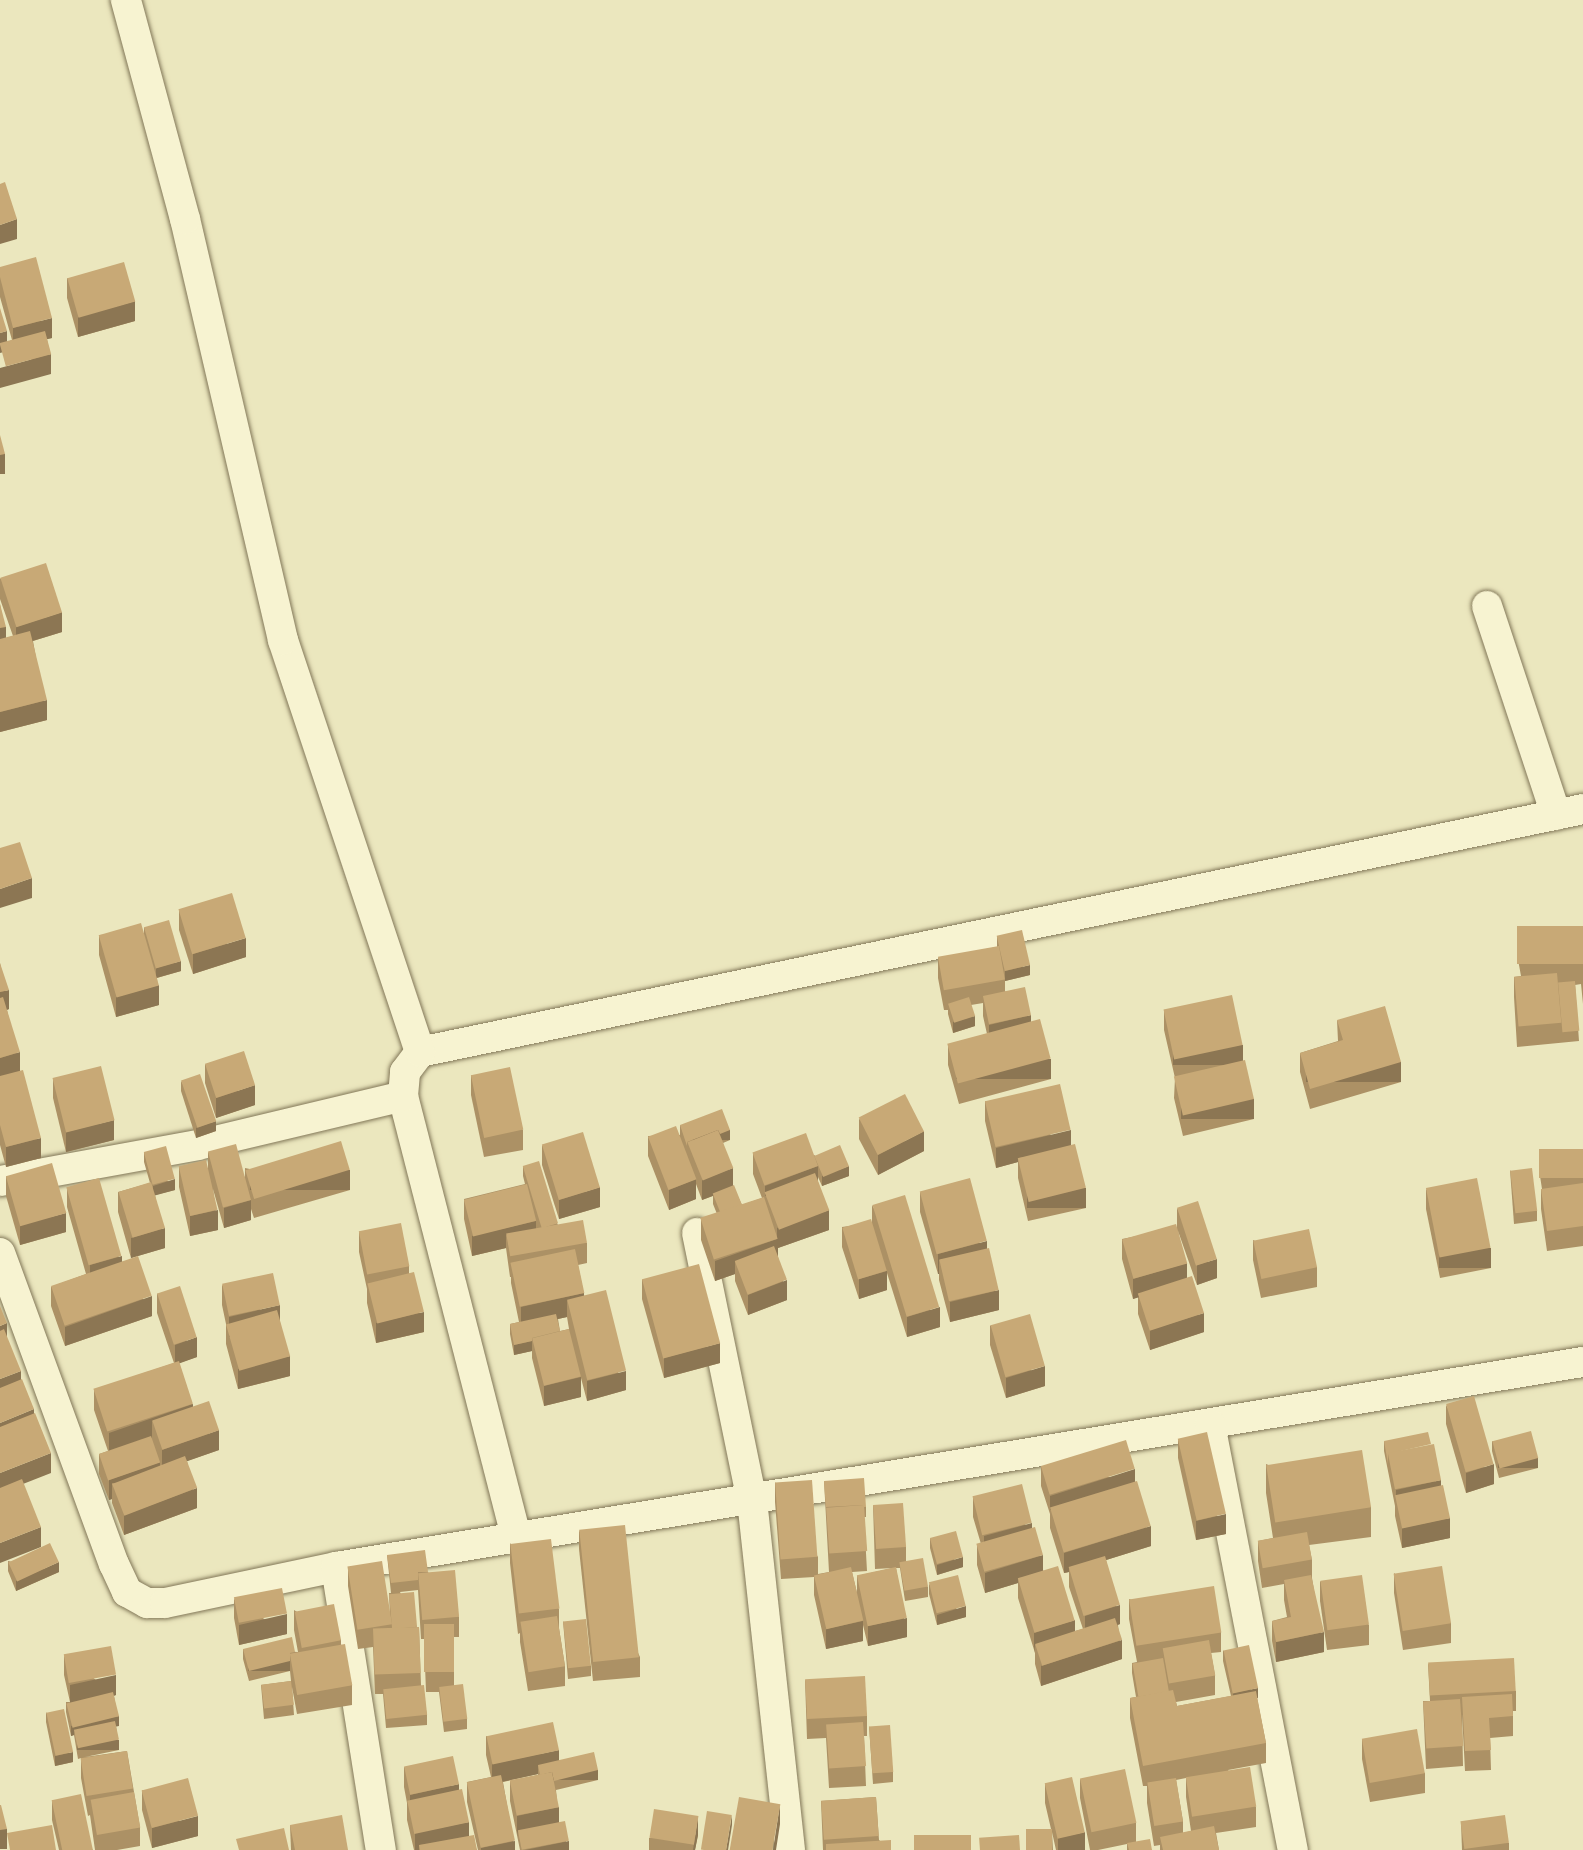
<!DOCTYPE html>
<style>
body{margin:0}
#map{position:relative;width:1583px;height:1850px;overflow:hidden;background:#ebe7be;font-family:"PT Serif",serif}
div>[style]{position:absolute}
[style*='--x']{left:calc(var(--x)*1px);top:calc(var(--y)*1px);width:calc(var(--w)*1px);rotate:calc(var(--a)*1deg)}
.roads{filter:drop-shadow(0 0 2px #827758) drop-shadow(0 0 2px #827758)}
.street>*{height:30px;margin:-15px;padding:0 15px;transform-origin:15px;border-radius:15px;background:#f7f3d1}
.wall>*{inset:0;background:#ac9165}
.shaded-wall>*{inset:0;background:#8c7653;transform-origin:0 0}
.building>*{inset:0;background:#c8a976;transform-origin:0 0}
span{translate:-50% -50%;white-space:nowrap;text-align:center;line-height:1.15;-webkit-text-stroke:7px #f3f0cd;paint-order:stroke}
</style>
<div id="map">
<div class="roads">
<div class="street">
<div style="--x:1487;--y:606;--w:220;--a:71.7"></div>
<div style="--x:420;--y:1052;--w:1188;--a:-11.8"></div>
<div style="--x:403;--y:1096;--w:457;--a:75.6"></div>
<div style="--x:0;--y:1181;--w:201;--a:-10.3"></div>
<div style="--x:198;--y:1145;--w:211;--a:-13.4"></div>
<div style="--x:403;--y:1096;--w:24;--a:-85"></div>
<div style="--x:405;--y:1072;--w:25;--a:-53"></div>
<div style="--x:420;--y:1052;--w:434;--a:-108.4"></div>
<div style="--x:283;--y:640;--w:432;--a:-103.1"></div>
<div style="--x:185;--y:219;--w:227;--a:-105.1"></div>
<div style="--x:697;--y:1233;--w:273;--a:78.4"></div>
<div style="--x:752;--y:1500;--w:352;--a:83.8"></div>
<div style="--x:0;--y:1253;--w:331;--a:69.9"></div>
<div style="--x:114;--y:1564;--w:31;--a:65"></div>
<div style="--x:127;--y:1592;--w:23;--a:29"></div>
<div style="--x:147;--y:1603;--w:18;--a:0"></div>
<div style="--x:165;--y:1603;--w:175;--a:-11.9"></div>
<div style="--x:336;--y:1567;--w:1264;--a:-9.34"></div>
<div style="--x:1210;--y:1424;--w:434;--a:79"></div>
<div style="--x:336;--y:1567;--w:287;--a:81"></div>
</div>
</div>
<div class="wall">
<div style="clip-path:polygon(0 267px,52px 338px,47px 339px,51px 374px,7px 342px,12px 340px,0 297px)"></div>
<div style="clip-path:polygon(67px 278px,135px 321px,78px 337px,67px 298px)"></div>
<div style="clip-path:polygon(0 578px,62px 632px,33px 641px,47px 720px,0 732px,0 604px,6px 638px,13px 636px,0 599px)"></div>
<div style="clip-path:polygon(179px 910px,246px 957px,193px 974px,179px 930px)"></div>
<div style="clip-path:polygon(1583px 926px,1583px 1004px,1581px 984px,1575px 985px,1579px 1041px,1517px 1047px,1514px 997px,1514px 977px,1521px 976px,1517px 954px,1517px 934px)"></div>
<div style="clip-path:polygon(144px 927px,181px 971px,157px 978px,159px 1005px,116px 1017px,99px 955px,99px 935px,144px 933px)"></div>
<div style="clip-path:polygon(997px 936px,1030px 975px,1005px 981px,1005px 991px,1031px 1022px,1051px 1079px,959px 1104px,948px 1065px,948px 1045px,987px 1034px,983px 1016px,983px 1003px,971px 1005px,975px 1026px,953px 1033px,948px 1014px,948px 1010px,944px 1010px,938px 978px,938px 958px,997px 947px)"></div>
<div style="clip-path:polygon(0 963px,9px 1009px,7px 1010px,20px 1071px,41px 1158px,6px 1167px,0 1145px)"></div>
<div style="clip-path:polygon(1164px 1010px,1243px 1061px,1254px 1119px,1183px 1136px,1174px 1098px,1175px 1078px,1164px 1030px)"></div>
<div style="clip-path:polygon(1337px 1020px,1401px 1082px,1310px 1109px,1300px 1072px,1300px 1053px,1338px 1041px)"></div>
<div style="clip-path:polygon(205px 1064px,255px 1105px,216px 1118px,205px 1083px)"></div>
<div style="clip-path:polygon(471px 1075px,523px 1130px,523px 1150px,484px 1157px,471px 1095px)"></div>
<div style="clip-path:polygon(53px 1079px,114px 1140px,66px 1152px,53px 1098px)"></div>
<div style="clip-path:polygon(181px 1081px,216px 1131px,196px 1138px,181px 1091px)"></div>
<div style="clip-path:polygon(985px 1101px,1071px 1145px,1086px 1208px,1028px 1221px,1018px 1178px,1018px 1162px,996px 1168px,985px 1121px)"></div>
<div style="clip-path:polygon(859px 1119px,924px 1151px,878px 1175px,859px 1139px)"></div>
<div style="clip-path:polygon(680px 1125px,730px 1140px,723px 1143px,733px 1186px,742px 1205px,762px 1198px,753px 1174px,753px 1154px,814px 1155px,849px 1176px,822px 1186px,818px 1177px,818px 1182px,829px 1230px,778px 1248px,778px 1257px,787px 1300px,748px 1315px,735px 1281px,735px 1274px,715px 1281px,701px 1240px,701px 1220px,717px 1214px,713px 1204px,713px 1196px,702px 1200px,696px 1184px,696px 1199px,669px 1210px,648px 1156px,648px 1136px,680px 1135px)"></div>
<div style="clip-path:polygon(542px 1145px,600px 1207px,559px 1219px,542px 1165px)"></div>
<div style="clip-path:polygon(1583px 1149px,1583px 1246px,1547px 1251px,1541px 1209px,1541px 1189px,1542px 1189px,1540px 1176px,1540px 1156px)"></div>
<div style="clip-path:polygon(144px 1152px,175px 1190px,155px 1195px,165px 1248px,131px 1258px,118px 1212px,118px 1192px,150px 1183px,144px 1162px)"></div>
<div style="clip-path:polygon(208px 1152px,245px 1177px,245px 1168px,350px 1190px,254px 1218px,251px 1209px,251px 1220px,224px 1228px,213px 1189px,218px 1230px,190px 1236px,179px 1187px,179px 1167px,208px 1168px)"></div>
<div style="clip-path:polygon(evenodd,523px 1166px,558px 1225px,587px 1243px,587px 1263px,578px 1265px,584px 1295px,626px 1390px,587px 1401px,581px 1378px,581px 1397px,544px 1406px,532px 1358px,532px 1351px,514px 1355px,510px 1334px,510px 1324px,519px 1322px,511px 1283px,511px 1277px,510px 1277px,506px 1248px,472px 1256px,464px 1219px,464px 1199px,525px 1184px,523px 1176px,523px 1166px,567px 1317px,569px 1329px,560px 1331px,558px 1319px,567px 1317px)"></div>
<div style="clip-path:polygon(1510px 1170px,1537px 1211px,1537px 1221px,1514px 1224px)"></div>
<div style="clip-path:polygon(6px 1176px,66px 1232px,20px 1245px,6px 1196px)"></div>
<div style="clip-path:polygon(67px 1188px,122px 1261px,152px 1316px,65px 1346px,51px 1306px,51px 1287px,86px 1274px,67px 1207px)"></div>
<div style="clip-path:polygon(1426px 1189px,1491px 1268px,1440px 1278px,1426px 1209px)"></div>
<div style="clip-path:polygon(920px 1192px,987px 1249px,999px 1310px,950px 1322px,939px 1280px,939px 1274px,938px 1274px,920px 1212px)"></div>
<div style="clip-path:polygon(872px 1205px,940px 1327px,907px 1337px,887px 1273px,887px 1290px,859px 1299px,842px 1247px,842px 1227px,872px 1223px)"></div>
<div style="clip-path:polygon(1177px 1208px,1217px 1278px,1197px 1285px,1178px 1231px,1187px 1278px,1204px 1332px,1150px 1350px,1138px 1314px,1138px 1297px,1133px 1299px,1122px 1259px,1122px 1239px,1177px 1228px)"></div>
<div style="clip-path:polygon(359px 1232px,409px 1266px,409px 1273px,424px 1332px,376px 1343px,367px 1303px,367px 1289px,359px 1252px)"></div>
<div style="clip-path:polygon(1253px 1240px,1317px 1267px,1317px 1287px,1261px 1298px,1253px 1260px)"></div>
<div style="clip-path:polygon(642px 1279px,720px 1363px,664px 1378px,642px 1299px)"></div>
<div style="clip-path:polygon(222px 1285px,280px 1322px,290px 1376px,238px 1389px,226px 1344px,226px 1324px,222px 1305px)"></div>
<div style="clip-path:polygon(157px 1293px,197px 1357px,179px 1363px,193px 1407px,219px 1450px,187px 1461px,197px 1508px,124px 1535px,112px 1503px,112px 1499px,109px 1500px,99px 1474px,99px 1454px,108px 1451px,94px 1410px,94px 1390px,174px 1363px,157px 1313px)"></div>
<div style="clip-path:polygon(990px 1325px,1045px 1386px,1006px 1398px,990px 1345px)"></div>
<div style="clip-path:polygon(1446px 1405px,1494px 1484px,1466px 1493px,1446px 1424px)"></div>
<div style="clip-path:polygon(1178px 1439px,1226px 1534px,1196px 1540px,1178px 1458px)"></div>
<div style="clip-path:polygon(1384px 1441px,1441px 1486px,1450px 1538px,1402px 1548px,1395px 1516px,1395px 1506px,1384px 1451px)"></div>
<div style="clip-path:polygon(1492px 1441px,1538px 1468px,1499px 1478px,1492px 1451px)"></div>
<div style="clip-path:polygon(1266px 1464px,1371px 1507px,1371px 1537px,1309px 1545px,1312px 1560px,1312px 1578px,1324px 1652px,1276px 1662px,1272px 1641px,1272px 1621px,1287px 1617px,1284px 1600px,1284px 1584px,1262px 1588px,1258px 1561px,1258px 1541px,1273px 1538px,1266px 1493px)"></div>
<div style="clip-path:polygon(1041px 1466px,1135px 1481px,1151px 1546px,1106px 1560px,1120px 1624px,1118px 1625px,1122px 1659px,1041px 1686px,1035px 1664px,1035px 1653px,1018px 1598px,1018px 1583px,985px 1593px,977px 1565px,977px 1545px,981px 1544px,973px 1517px,973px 1497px,1032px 1528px,1043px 1570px,1075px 1631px,1083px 1629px,1069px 1587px,1069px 1572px,1064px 1573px,1050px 1528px,1050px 1514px,1041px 1486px)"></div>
<div style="clip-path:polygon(824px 1481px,866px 1507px,866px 1517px,864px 1517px,867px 1571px,852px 1572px,857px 1593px,857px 1576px,893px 1568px,875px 1569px,873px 1505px,906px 1547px,906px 1562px,928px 1587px,928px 1597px,905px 1601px,900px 1568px,896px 1568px,907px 1637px,868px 1646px,863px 1625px,863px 1641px,826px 1649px,814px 1595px,814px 1577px,781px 1579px,775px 1502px,775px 1482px,818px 1557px,818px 1574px,829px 1572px)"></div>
<div style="clip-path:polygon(579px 1530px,640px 1657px,640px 1677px,593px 1681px,579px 1549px)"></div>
<div style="clip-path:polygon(930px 1538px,963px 1567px,937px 1575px,930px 1548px)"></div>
<div style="clip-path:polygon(510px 1543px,559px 1609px,559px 1628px,565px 1666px,565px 1686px,528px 1691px,520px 1642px,520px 1633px,518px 1634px,510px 1563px)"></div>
<div style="clip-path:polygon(387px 1555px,428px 1572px,459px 1617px,459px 1637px,454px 1637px,454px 1685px,467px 1719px,467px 1729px,444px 1732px,439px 1692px,426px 1692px,424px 1639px,421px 1639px,418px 1590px,400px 1592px,417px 1627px,419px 1627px,421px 1685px,427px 1715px,427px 1725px,386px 1728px,383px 1694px,375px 1694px,373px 1647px,358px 1649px,348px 1586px,348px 1567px,390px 1616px,389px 1593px,391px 1593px)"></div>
<div style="clip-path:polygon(8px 1561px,59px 1572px,16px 1591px,8px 1571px)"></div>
<div style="clip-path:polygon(1394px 1573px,1451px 1623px,1451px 1643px,1403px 1650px,1394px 1593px)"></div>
<div style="clip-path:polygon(1320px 1581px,1369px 1625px,1369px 1645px,1327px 1650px,1320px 1601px)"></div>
<div style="clip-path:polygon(929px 1584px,966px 1617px,937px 1625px,929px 1594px)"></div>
<div style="clip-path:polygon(234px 1599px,287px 1634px,239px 1645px,234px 1618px)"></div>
<div style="clip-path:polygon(evenodd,1129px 1599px,1221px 1632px,1221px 1652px,1211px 1653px,1215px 1675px,1215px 1695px,1176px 1702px,1177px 1706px,1231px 1696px,1223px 1661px,1223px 1650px,1257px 1698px,1266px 1743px,1266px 1763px,1228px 1770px,1256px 1807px,1256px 1827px,1216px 1833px,1219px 1850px,1160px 1850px,1160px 1845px,1154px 1846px,1147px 1803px,1147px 1786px,1143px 1786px,1130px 1718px,1130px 1698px,1136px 1697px,1132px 1673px,1132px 1663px,1137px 1662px,1129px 1619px,1129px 1599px,1186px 1778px,1186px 1797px,1191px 1831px,1183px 1833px,1183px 1821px,1176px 1780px,1186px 1778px)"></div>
<div style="clip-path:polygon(294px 1610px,341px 1640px,341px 1644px,352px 1685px,352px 1705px,297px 1714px,292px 1687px,294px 1715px,264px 1719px,261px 1685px,291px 1681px,290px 1671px,249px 1681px,243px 1659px,243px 1649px,298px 1652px,294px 1630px)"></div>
<div style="clip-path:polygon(563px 1621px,591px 1666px,591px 1676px,568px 1679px)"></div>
<div style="clip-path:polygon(64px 1656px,116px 1695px,114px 1696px,119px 1726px,116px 1726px,119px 1750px,85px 1757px,127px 1751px,140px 1827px,140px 1846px,117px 1850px,95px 1850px,90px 1815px,88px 1816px,81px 1778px,81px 1758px,78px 1759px,74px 1735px,71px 1736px,66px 1712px,66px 1702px,70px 1702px,64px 1675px)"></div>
<div style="clip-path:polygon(1428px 1664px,1516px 1691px,1516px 1711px,1513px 1711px,1513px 1736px,1490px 1738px,1491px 1770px,1465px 1771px,1462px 1714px,1463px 1766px,1426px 1769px,1423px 1701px,1430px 1701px)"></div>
<div style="clip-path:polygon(805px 1680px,867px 1716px,867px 1736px,864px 1736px,866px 1786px,829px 1788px,826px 1738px,807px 1739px)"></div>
<div style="clip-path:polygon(46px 1712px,73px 1762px,55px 1766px,46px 1722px)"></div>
<div style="clip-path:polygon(869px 1726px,893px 1772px,893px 1782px,873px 1784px)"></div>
<div style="clip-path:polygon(486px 1736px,559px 1760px,598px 1780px,556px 1790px,559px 1822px,569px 1850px,520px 1850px,510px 1801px,510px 1781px,538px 1775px,538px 1774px,503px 1782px,515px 1850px,478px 1850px,467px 1802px,467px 1782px,491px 1777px,486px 1755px)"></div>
<div style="clip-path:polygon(1362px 1739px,1425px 1773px,1425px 1793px,1370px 1802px,1362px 1759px)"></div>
<div style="clip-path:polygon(404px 1767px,459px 1789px,469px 1836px,477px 1850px,414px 1850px,407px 1820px,407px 1803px,404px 1787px)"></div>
<div style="clip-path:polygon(1080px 1779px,1136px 1823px,1136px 1842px,1152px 1850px,1127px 1850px,1127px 1844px,1098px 1850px,1090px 1850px,1080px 1798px)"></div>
<div style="clip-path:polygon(1045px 1783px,1085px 1850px,1056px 1850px,1052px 1832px,1053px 1850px,1026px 1850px,1026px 1829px,1051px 1829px,1045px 1803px)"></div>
<div style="clip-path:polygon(142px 1790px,198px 1836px,152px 1848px,142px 1810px)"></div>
<div style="clip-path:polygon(876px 1797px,879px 1840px,891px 1850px,823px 1850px,821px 1801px)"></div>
<div style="clip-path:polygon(52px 1800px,93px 1850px,59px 1850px,52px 1820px)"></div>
<div style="clip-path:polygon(1461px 1822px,1509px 1843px,1509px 1850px,1462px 1850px)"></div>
<div style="clip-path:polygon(290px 1825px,348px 1850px,291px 1850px)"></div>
<div style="clip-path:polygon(698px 1835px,695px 1850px,649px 1850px,649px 1838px)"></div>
</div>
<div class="shaded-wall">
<div style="clip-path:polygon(17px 219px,17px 239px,0 244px,0 225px)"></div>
<div style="clip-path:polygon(135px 301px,135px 321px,78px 337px,78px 317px)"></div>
<div style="clip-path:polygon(52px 318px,52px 338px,13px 347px,13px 328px)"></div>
<div style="clip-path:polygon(7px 331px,7px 351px,0 353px,0 333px)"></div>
<div style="clip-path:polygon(51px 354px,51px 374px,0 388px,0 368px)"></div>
<div style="left:5px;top:454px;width:20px;height:5px;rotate:90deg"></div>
<div style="clip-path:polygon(62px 612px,62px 632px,16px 646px,16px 627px)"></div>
<div style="left:6px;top:627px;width:20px;height:6px;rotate:90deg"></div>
<div style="clip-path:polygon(47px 700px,47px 720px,0 732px,0 712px)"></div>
<div style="clip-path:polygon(32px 878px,32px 898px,0 908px,0 889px)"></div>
<div style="clip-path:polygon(246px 938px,246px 957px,193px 974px,193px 954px)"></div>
<div style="clip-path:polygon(181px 961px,181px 971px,156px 978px,156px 968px)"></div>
<div style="clip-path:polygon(1030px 965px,1030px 975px,1005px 981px,1005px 971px)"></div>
<div style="clip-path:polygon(159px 985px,159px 1005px,116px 1017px,116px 997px)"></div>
<div style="clip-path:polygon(9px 990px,9px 1009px,0 1012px,0 992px)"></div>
<div style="clip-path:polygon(1031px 1015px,1031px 1035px,989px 1045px,989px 1025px)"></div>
<div style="clip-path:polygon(975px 1016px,975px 1026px,953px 1033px,953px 1022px)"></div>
<div style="left:1243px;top:1045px;width:20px;height:70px;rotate:90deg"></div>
<div style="clip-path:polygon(20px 1052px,20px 1072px,0 1078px,0 1058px)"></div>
<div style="left:1051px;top:1059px;width:20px;height:95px;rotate:90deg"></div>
<div style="left:1401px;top:1062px;width:20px;height:95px;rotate:90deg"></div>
<div style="clip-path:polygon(255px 1085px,255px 1105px,216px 1118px,216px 1098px)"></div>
<div style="left:1254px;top:1099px;width:20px;height:73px;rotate:90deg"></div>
<div style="clip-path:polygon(114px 1120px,114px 1140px,66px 1152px,66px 1132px)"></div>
<div style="clip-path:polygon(216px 1121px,216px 1131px,196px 1138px,196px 1128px)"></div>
<div style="left:730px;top:1130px;width:10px;height:44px;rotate:90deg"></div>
<div style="clip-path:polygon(1071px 1130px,1071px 1150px,1018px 1158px,1018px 1162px,996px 1168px,996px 1148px)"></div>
<div style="clip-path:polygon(924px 1131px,924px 1151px,878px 1175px,878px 1155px)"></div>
<div style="clip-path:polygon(41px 1138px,41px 1158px,6px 1167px,6px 1147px)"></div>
<div style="clip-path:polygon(818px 1166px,818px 1186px,765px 1196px,765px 1186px)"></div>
<div style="clip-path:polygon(849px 1166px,849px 1176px,822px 1186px,822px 1176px)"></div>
<div style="clip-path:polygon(733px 1168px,733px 1188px,702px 1200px,702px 1180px)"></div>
<div style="left:350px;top:1170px;width:20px;height:100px;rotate:90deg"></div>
<div style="clip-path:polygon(175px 1179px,175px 1190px,153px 1196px,153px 1186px)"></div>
<div style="clip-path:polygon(696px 1179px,696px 1199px,669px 1210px,669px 1190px)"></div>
<div style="clip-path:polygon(600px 1187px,600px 1207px,559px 1219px,559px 1200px)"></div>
<div style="left:1086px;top:1188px;width:20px;height:59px;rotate:90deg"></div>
<div style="clip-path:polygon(251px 1200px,251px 1220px,224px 1228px,224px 1208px)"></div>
<div style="clip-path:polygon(218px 1210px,218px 1230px,190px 1236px,190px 1216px)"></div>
<div style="clip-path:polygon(829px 1210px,829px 1230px,778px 1248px,778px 1259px,735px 1261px,735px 1274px,715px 1281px,715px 1261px,777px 1239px,777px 1228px)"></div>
<div style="clip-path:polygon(66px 1213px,66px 1232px,20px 1245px,20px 1225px)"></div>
<div style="clip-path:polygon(536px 1221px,536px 1241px,506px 1235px,506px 1248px,472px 1256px,472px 1236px)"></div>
<div style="clip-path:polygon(165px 1228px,165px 1248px,131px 1258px,131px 1238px)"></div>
<div style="clip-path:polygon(987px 1241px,987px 1260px,939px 1260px,939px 1274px,938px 1274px,938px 1254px)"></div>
<div style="left:1491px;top:1248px;width:20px;height:52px;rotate:90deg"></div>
<div style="clip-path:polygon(122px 1256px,122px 1276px,90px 1285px,90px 1265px)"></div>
<div style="clip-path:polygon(1217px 1259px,1217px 1278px,1197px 1285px,1197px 1265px)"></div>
<div style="clip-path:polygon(1187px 1263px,1187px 1283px,1133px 1299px,1133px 1279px)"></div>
<div style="clip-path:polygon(887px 1271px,887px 1290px,859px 1299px,859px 1279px)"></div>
<div style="clip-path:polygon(787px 1280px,787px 1300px,748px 1315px,748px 1295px)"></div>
<div style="clip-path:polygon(999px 1290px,999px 1310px,950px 1322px,950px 1302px)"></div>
<div style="clip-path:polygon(584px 1293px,584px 1313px,567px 1300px,567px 1317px,521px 1327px,521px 1307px)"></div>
<div style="clip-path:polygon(152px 1296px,152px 1316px,65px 1346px,65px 1327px)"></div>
<div style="clip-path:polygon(280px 1305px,280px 1325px,229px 1337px,229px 1317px)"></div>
<div style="clip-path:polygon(940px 1307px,940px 1327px,907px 1337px,907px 1317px)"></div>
<div style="clip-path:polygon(424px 1312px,424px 1332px,376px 1343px,376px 1323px)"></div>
<div style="clip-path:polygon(1204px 1313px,1204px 1332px,1150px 1350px,1150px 1330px)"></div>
<div style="clip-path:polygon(7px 1323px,7px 1343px,0 1346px,0 1326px)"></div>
<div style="clip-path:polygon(197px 1337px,197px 1357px,175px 1365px,175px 1345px)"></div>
<div style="clip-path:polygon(532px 1341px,532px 1351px,514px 1355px,514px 1345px)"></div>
<div style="clip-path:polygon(720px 1343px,720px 1363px,664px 1378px,664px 1358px)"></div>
<div style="clip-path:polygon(290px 1356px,290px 1376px,238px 1389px,238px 1369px)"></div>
<div style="clip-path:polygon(1045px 1366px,1045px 1386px,1006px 1398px,1006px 1378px)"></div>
<div style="clip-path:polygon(21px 1371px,21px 1391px,0 1399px,0 1379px)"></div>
<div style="clip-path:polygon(626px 1371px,626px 1390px,587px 1401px,587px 1381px)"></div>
<div style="clip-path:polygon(581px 1377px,581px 1397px,544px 1406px,544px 1386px)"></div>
<div style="clip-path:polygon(193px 1404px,193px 1424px,152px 1421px,152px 1438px,109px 1453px,109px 1433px)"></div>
<div style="clip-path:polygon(34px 1409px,34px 1429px,0 1443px,0 1423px)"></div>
<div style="clip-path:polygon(219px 1430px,219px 1450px,162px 1470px,162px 1450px)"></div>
<div style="clip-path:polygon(51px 1453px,51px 1473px,0 1493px,0 1473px)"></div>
<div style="left:1538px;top:1458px;width:10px;height:40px;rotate:90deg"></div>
<div style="clip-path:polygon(160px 1462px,160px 1482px,112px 1483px,112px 1499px,109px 1500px,109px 1480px)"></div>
<div style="clip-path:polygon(1494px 1464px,1494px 1484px,1466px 1493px,1466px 1473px)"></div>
<div style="clip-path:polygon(1135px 1469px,1135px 1489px,1050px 1510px,1050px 1496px)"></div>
<div style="clip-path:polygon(1441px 1480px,1441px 1500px,1396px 1500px,1396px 1490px)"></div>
<div style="clip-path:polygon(197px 1488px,197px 1508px,124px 1535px,124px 1515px)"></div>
<div style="clip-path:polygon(1226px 1514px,1226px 1534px,1196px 1540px,1196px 1521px)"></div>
<div style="clip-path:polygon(1450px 1518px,1450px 1538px,1402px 1548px,1402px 1528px)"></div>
<div style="clip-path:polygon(1032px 1523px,1032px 1543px,984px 1556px,984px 1536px)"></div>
<div style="clip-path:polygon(1151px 1526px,1151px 1546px,1071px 1571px,1069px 1567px,1069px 1572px,1064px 1573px,1064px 1553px)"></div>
<div style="clip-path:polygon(41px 1527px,41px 1547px,0 1563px,0 1543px)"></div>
<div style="clip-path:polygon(1043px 1555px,1043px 1575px,1018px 1578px,1018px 1583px,985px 1593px,985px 1573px)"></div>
<div style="clip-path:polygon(963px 1557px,963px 1567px,937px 1575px,937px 1565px)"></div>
<div style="clip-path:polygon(59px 1562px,59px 1572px,16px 1591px,16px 1581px)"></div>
<div style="clip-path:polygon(1120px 1605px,1120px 1624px,1085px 1636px,1085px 1616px)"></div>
<div style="clip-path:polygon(966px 1606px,966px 1617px,937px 1625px,937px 1615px)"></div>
<div style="clip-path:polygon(287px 1614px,287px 1634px,239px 1645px,239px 1625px)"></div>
<div style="clip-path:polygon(907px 1618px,907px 1637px,868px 1646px,868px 1626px)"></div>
<div style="clip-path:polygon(1075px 1620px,1075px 1640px,1035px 1645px,1034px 1653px,1034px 1633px)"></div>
<div style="clip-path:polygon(863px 1621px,863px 1641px,826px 1649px,826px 1629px)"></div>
<div style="clip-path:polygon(1324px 1632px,1324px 1652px,1276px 1662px,1276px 1642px)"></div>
<div style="clip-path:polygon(1122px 1640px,1122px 1659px,1041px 1686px,1041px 1666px)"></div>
<div style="left:290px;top:1661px;width:10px;height:42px;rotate:90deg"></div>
<div style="clip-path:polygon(116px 1675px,116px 1695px,70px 1705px,70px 1685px)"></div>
<div style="clip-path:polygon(1258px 1688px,1258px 1698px,1233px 1703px,1233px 1693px)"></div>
<div style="clip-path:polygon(119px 1716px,119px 1726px,75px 1735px,74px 1730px,74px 1735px,71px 1736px,71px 1726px)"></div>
<div style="left:119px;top:1740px;width:10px;height:42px;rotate:90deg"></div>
<div style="clip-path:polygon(559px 1750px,559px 1769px,538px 1765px,538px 1774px,492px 1784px,492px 1764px)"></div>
<div style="clip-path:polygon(73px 1752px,73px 1762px,55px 1766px,55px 1756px)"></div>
<div style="left:598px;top:1770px;width:10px;height:58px;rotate:90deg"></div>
<div style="clip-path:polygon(459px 1784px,459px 1804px,410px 1811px,410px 1795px)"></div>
<div style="clip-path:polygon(780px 1804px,780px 1824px,776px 1850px,773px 1850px)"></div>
<div style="clip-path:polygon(559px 1807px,559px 1827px,518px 1831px,517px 1836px,517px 1816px)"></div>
<div style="clip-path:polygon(732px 1815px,732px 1825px,728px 1850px,726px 1850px)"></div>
<div style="clip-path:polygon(198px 1816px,198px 1836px,152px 1848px,152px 1828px)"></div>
<div style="clip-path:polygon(698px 1816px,698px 1835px,695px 1850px,693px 1850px)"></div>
<div style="clip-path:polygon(469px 1822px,469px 1842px,419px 1845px,419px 1850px,415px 1850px,415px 1833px)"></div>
<div style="left:7px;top:1829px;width:20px;height:7px;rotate:90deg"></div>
<div style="clip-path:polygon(1085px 1832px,1085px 1850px,1058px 1850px,1058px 1838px)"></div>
<div style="clip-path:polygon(515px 1841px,515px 1850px,481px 1850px,481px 1848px)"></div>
<div style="clip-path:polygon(569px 1841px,569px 1850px,525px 1850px)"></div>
</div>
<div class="building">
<div style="clip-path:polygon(5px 182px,17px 219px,0 225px,0 184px)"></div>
<div style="clip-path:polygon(36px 257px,52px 318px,13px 328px,0 277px,0 267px)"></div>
<div style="left:124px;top:262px;width:41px;height:59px;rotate:74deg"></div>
<div style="clip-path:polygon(0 308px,7px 331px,0 333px)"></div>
<div style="left:45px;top:331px;width:24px;height:47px;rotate:75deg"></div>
<div style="clip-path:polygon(0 435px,5px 454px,0 455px)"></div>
<div style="left:46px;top:563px;width:52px;height:48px;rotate:72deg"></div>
<div style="clip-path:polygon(0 604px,6px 627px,0 628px)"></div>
<div style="clip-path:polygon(30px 631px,47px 700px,0 712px,0 639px)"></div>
<div style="clip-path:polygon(20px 842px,32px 878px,0 889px,0 848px)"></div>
<div style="left:232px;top:893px;width:47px;height:56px;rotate:73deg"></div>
<div style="left:169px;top:920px;width:43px;height:26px;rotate:74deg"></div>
<div style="left:141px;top:923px;width:65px;height:44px;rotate:74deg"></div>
<div style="left:1583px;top:926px;width:38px;height:66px;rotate:90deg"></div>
<div style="left:1022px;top:930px;width:36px;height:26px;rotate:77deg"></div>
<div style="left:999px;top:946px;width:34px;height:62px;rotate:80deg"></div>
<div style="clip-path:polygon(0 963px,9px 990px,0 992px)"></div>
<div style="left:1557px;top:973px;width:50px;height:43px;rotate:85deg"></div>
<div style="left:1575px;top:981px;width:50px;height:17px;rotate:85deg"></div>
<div style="left:1025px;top:987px;width:29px;height:43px;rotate:78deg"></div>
<div style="left:1232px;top:995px;width:51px;height:70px;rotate:78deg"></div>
<div style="clip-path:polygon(3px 997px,20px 1052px,0 1058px,0 998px)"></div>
<div style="left:969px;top:997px;width:20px;height:22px;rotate:72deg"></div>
<div style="clip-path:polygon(1385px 1006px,1401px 1062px,1310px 1089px,1300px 1053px,1343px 1040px,1337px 1020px)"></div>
<div style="left:1040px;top:1019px;width:41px;height:96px;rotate:75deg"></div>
<div style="left:244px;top:1051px;width:36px;height:41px;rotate:72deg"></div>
<div style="left:1245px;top:1060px;width:40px;height:73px;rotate:77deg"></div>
<div style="left:101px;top:1066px;width:56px;height:50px;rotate:76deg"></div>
<div style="left:510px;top:1067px;width:64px;height:40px;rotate:78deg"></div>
<div style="clip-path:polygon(23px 1070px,41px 1138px,6px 1147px,0 1125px,0 1076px)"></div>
<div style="left:200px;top:1074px;width:50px;height:20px;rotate:71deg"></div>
<div style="left:1060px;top:1084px;width:47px;height:77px;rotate:77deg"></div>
<div style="left:905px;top:1094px;width:42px;height:52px;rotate:63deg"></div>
<div style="clip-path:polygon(722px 1109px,730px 1130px,720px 1134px,718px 1130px,687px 1142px,687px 1146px,680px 1125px)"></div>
<div style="left:676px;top:1126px;width:57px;height:30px;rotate:69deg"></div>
<div style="left:718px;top:1130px;width:41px;height:33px;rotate:68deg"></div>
<div style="left:583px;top:1132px;width:58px;height:43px;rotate:73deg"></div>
<div style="left:806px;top:1133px;width:35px;height:57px;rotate:70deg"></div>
<div style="left:341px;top:1141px;width:30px;height:100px;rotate:73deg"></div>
<div style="left:236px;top:1144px;width:58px;height:29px;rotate:75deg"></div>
<div style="left:1075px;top:1144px;width:45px;height:59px;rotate:76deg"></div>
<div style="left:840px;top:1145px;width:23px;height:28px;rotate:67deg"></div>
<div style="left:166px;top:1146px;width:34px;height:23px;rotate:75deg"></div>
<div style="left:1583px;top:1149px;width:29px;height:44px;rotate:90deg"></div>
<div style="left:206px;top:1160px;width:51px;height:28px;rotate:77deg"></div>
<div style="left:539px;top:1161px;width:65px;height:17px;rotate:73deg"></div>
<div style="left:52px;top:1163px;width:52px;height:48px;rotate:74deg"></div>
<div style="left:1532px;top:1168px;width:43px;height:22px;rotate:83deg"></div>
<div style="left:815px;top:1173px;width:40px;height:54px;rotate:69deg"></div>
<div style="left:99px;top:1178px;width:81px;height:34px;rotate:74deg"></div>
<div style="left:970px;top:1178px;width:65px;height:52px;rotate:75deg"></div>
<div style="left:1477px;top:1178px;width:71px;height:52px;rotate:79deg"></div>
<div style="left:151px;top:1182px;width:48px;height:34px;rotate:73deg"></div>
<div style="clip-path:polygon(1583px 1183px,1583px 1226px,1547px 1231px,1541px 1189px)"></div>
<div style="left:527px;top:1184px;width:38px;height:65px;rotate:76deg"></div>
<div style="left:734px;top:1185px;width:22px;height:23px;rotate:68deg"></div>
<div style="left:905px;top:1195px;width:117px;height:34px;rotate:73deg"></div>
<div style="left:764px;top:1197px;width:44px;height:67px;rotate:72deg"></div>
<div style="left:1198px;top:1201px;width:61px;height:22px;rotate:72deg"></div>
<div style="left:871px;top:1219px;width:54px;height:30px;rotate:73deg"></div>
<div style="left:583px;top:1220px;width:23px;height:78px;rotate:80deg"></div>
<div style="left:401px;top:1223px;width:44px;height:43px;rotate:79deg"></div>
<div style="left:1176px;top:1224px;width:41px;height:56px;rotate:74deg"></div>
<div style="left:1309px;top:1229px;width:39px;height:57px;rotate:78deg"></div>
<div style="left:774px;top:1246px;width:36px;height:42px;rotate:69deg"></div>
<div style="left:989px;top:1248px;width:43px;height:51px;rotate:77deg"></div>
<div style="left:575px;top:1249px;width:45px;height:66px;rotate:78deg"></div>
<div style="left:138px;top:1256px;width:42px;height:92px;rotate:71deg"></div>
<div style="left:699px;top:1264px;width:82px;height:59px;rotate:75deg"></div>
<div style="left:414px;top:1272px;width:41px;height:48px;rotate:76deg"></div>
<div style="left:273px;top:1273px;width:33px;height:52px;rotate:78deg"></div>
<div style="left:1192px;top:1276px;width:39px;height:57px;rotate:72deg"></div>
<div style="left:180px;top:1286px;width:54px;height:24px;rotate:72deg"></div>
<div style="left:606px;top:1290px;width:83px;height:40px;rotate:76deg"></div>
<div style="clip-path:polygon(0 1306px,7px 1323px,0 1326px)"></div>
<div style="left:277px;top:1310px;width:48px;height:53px;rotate:74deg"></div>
<div style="clip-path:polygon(556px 1314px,560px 1331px,532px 1338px,532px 1341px,514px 1345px,510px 1324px)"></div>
<div style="left:1030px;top:1314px;width:54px;height:41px;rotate:74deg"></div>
<div style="clip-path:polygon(4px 1329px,21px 1371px,0 1379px,0 1331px)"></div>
<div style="left:569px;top:1329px;width:49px;height:38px;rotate:76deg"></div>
<div style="left:179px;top:1361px;width:45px;height:90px;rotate:72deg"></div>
<div style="clip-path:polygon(22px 1379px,34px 1409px,0 1423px,0 1388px)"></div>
<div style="left:1474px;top:1396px;width:71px;height:29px;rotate:74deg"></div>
<div style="left:209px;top:1401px;width:31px;height:60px;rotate:71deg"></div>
<div style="clip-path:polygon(35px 1413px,51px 1453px,0 1473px,0 1427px)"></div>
<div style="left:1531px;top:1431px;width:28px;height:40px;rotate:75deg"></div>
<div style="left:1207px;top:1432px;width:84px;height:30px;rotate:77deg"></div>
<div style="clip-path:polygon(1428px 1432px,1431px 1444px,1388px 1454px,1388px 1464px,1384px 1441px)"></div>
<div style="left:151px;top:1436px;width:28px;height:55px;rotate:71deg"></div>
<div style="left:1126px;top:1440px;width:30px;height:89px;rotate:73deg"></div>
<div style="left:1434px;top:1444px;width:37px;height:47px;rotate:79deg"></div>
<div style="left:1362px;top:1450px;width:58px;height:97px;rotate:81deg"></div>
<div style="left:185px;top:1456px;width:34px;height:78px;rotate:69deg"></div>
<div style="clip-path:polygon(864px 1478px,866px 1507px,864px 1507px,864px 1505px,826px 1507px,826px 1510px,824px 1481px)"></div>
<div style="clip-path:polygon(22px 1479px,41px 1527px,0 1543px,0 1488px)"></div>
<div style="left:812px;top:1480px;width:77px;height:37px;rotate:86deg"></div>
<div style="left:1137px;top:1481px;width:47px;height:91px;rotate:73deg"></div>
<div style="left:1022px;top:1484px;width:40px;height:51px;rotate:76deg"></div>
<div style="left:1443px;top:1485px;width:34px;height:49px;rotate:78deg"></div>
<div style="left:903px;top:1503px;width:44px;height:30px;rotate:86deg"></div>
<div style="left:864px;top:1505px;width:46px;height:38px;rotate:86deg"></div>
<div style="left:625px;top:1525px;width:133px;height:46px;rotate:84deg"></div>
<div style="left:1035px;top:1527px;width:29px;height:61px;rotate:74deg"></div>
<div style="left:956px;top:1531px;width:27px;height:27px;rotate:75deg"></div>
<div style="left:1307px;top:1532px;width:28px;height:50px;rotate:80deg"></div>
<div style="left:551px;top:1539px;width:70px;height:41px;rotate:83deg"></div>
<div style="left:50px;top:1543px;width:21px;height:46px;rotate:65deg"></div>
<div style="clip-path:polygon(425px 1550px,428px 1572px,418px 1572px,418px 1580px,391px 1583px,387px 1555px)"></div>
<div style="left:1105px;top:1556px;width:51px;height:38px;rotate:73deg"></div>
<div style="left:923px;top:1558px;width:29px;height:24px;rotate:80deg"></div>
<div style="left:382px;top:1561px;width:64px;height:35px;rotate:81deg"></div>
<div style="left:1058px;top:1566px;width:57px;height:42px;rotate:73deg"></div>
<div style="left:1442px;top:1566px;width:58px;height:49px;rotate:81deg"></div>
<div style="left:851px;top:1567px;width:55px;height:38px;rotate:77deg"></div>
<div style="left:896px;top:1567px;width:52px;height:40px;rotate:78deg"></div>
<div style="left:455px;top:1570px;width:47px;height:37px;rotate:85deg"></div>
<div style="left:958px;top:1575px;width:32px;height:30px;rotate:76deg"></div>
<div style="clip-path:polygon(1311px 1575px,1324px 1632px,1276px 1642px,1272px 1621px,1291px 1617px,1284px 1580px)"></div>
<div style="left:1362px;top:1575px;width:50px;height:42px;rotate:82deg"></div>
<div style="left:1214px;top:1586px;width:47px;height:86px;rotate:81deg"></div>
<div style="left:282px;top:1588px;width:26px;height:49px;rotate:79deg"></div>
<div style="left:414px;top:1592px;width:35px;height:25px;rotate:85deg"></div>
<div style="left:334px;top:1604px;width:37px;height:40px;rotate:79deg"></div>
<div style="left:557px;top:1616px;width:51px;height:37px;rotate:81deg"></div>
<div style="left:1115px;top:1618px;width:23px;height:84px;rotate:72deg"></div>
<div style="left:586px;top:1619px;width:47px;height:23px;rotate:84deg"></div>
<div style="left:454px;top:1624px;width:48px;height:30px;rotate:90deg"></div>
<div style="left:419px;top:1627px;width:46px;height:46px;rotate:88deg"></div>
<div style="clip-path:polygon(292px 1637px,295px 1652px,290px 1653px,290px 1661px,249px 1671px,243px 1649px)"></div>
<div style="left:1209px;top:1640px;width:36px;height:47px;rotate:80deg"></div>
<div style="left:345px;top:1644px;width:42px;height:56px;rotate:80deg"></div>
<div style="left:1249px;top:1645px;width:44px;height:26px;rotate:78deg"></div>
<div style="left:111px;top:1646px;width:29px;height:48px;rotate:80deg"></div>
<div style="left:1163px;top:1658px;width:34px;height:31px;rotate:80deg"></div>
<div style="left:1514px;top:1658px;width:33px;height:86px;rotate:87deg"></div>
<div style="left:865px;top:1676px;width:40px;height:60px;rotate:87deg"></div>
<div style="left:291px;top:1681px;width:24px;height:30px;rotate:83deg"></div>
<div style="left:463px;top:1684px;width:35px;height:24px;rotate:83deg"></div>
<div style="left:424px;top:1685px;width:30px;height:41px;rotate:84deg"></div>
<div style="clip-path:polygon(1173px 1690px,1177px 1706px,1256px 1691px,1266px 1743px,1143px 1766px,1130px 1698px)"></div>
<div style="left:113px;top:1692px;width:25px;height:48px;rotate:76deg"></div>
<div style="clip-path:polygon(1512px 1694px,1513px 1716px,1489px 1718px,1491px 1750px,1465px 1751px,1462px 1697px)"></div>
<div style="left:1460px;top:1699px;width:47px;height:37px;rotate:86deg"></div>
<div style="left:64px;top:1709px;width:44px;height:18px;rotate:78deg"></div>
<div style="left:115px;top:1721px;width:19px;height:42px;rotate:78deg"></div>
<div style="left:553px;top:1722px;width:29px;height:68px;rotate:78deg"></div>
<div style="left:863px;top:1722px;width:44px;height:37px;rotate:86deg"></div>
<div style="left:890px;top:1725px;width:47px;height:21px;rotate:86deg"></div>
<div style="left:1417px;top:1729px;width:45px;height:56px;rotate:80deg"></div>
<div style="left:127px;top:1751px;width:38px;height:47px;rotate:81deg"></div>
<div style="clip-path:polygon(594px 1752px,598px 1770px,554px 1781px,552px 1772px,540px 1775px,538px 1765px)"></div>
<div style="left:453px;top:1756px;width:29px;height:50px;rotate:78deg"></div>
<div style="left:1250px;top:1767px;width:40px;height:65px;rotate:81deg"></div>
<div style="left:1125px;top:1769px;width:55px;height:46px;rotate:78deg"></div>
<div style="left:552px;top:1772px;width:36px;height:43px;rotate:79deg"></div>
<div style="left:501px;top:1775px;width:67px;height:35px;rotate:78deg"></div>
<div style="left:1072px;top:1777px;width:57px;height:28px;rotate:77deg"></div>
<div style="left:188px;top:1778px;width:39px;height:48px;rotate:75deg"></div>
<div style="left:1176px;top:1778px;width:44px;height:29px;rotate:81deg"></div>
<div style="left:462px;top:1789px;width:34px;height:56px;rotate:78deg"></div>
<div style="left:134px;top:1792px;width:36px;height:44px;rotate:80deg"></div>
<div style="left:81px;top:1794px;width:57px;height:30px;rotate:78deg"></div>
<div style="left:739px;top:1797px;width:42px;height:54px;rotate:10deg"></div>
<div style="left:876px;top:1797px;width:39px;height:55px;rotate:86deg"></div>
<div style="clip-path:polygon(0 1805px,1px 1805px,7px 1829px,0 1830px)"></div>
<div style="left:654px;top:1809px;width:45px;height:29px;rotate:9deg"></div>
<div style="left:707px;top:1811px;width:25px;height:39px;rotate:9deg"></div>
<div style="clip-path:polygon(342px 1815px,348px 1850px,295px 1850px,290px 1825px)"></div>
<div style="left:1505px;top:1815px;width:28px;height:45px;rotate:82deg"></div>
<div style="left:565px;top:1821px;width:20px;height:48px;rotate:79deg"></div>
<div style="clip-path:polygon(52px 1825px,56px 1850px,10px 1850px,7px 1833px)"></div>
<div style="clip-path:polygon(1214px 1826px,1219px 1850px,1163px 1850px,1160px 1837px)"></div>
<div style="clip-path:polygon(284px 1828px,289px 1850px,239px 1850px,236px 1839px)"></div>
<div style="left:1026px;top:1829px;width:26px;height:21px"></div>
<div style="clip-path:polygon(474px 1835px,477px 1850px,420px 1850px,419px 1845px)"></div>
<div style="left:971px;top:1835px;width:15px;height:57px;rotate:90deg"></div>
<div style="left:1019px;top:1835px;width:15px;height:40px;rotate:86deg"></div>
<div style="clip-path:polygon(1150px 1839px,1152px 1850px,1129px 1850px,1127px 1843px)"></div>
<div style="clip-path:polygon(891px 1840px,891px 1850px,826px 1850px,826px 1844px)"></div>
</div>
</div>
